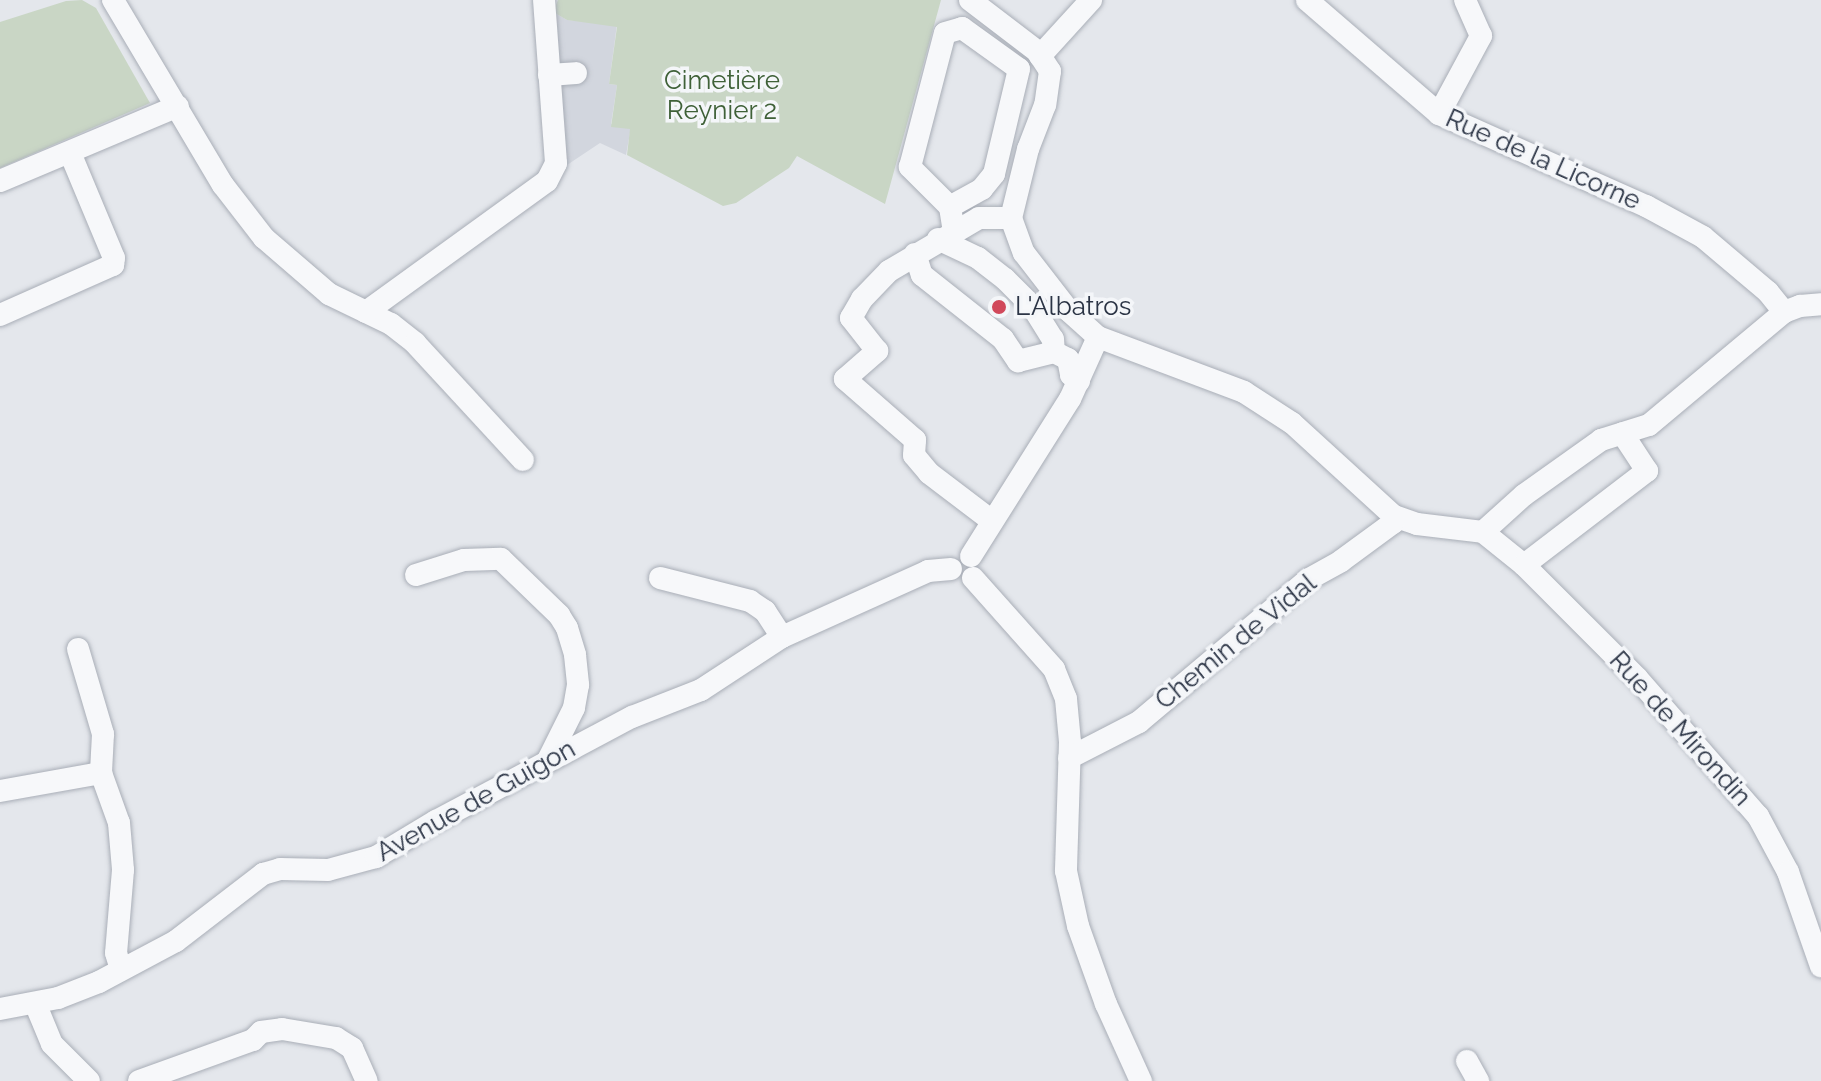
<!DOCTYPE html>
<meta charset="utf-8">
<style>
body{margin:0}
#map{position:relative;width:1821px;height:1081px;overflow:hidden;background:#e4e7ec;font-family:Raleway,sans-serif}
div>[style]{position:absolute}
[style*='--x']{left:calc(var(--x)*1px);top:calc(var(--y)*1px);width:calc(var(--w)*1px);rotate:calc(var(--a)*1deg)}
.built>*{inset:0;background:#d2d6de}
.green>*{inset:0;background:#c9d6c5}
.roads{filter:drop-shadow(0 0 2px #a9aeb7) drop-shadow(0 0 2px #a9aeb7)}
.minor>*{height:22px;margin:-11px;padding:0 11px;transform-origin:11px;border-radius:11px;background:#f7f8fa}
.dots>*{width:22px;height:22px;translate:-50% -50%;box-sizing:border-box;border:4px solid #f4f6f9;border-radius:50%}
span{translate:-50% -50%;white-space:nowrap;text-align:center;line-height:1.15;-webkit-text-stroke:7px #f4f6f9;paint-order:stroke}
.park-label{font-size:26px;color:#3f6138}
.street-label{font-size:26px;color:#2b3445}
.poi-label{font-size:26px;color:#2b3445}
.left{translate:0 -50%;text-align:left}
</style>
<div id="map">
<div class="built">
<div style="clip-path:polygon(553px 12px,567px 20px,617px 24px,609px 84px,617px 85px,611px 124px,631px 127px,626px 155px,600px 143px,561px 169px)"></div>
</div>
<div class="green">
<div style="clip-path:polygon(82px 0,96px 8px,150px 103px,0 168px,0 22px,66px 1px)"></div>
<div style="clip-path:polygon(558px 0,941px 0,885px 204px,797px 156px,789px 168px,736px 203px,723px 206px,627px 155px,630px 129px,611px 127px,617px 85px,609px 84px,617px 27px,567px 20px,553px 12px)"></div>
</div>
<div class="roads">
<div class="minor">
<div style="--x:113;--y:0;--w:215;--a:59.3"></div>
<div style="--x:223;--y:185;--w:67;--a:52.3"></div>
<div style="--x:264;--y:238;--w:86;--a:40.7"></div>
<div style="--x:329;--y:294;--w:69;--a:25.8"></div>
<div style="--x:391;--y:324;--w:31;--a:38"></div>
<div style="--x:415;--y:343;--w:159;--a:47.3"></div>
<div style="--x:970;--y:0;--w:84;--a:37.3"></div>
<div style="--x:1037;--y:51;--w:24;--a:57"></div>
<div style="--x:1050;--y:71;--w:34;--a:98"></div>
<div style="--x:1045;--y:105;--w:47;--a:111.1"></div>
<div style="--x:1028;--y:149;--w:71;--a:103.8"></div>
<div style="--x:1011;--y:218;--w:37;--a:70"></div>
<div style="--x:1024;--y:253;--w:73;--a:52.2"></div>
<div style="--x:1069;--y:311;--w:39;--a:42"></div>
<div style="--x:1098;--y:337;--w:156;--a:20.6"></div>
<div style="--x:1244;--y:392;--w:57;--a:32.9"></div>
<div style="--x:1292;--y:423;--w:138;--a:42.4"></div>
<div style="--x:1394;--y:516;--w:24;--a:19"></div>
<div style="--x:1417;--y:524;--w:66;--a:6.9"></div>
<div style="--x:1483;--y:532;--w:55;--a:-42.1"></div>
<div style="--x:1524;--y:495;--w:95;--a:-35.5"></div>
<div style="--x:1601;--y:440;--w:50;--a:-17.4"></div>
<div style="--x:1649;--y:425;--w:176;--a:-39.9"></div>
<div style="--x:1784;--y:312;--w:17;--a:-21"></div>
<div style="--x:1800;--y:306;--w:21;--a:-5"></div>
<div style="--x:1307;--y:0;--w:174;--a:40.8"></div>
<div style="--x:1439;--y:114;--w:227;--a:24"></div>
<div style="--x:1646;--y:206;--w:65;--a:28.5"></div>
<div style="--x:1703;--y:237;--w:85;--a:40.2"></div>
<div style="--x:1768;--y:292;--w:26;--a:51"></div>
<div style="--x:1040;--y:56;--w:76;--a:-47.7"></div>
<div style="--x:549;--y:75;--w:27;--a:-4"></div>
<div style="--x:1439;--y:114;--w:89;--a:-61.7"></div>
<div style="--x:1481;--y:36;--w:39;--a:-114"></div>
<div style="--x:0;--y:181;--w:193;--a:-22.8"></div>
<div style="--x:950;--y:207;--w:57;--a:-135"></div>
<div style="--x:910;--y:167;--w:138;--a:-75.4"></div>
<div style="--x:945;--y:33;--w:18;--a:-16"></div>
<div style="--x:962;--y:28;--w:70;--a:35.7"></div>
<div style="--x:1019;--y:69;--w:108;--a:103.4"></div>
<div style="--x:994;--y:174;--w:19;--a:129"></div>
<div style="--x:982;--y:189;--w:37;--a:151"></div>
<div style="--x:950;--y:207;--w:24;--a:81"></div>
<div style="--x:938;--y:239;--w:44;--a:25.4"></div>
<div style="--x:978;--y:258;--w:34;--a:38"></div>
<div style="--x:1005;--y:279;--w:38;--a:45"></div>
<div style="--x:1032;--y:306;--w:39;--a:58"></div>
<div style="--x:1053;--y:339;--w:13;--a:86"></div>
<div style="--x:915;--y:254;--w:22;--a:72"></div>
<div style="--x:922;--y:275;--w:103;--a:38.3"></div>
<div style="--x:1003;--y:339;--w:27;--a:56"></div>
<div style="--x:1018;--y:361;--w:37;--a:-14"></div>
<div style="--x:1054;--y:352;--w:16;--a:27"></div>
<div style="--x:1068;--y:359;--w:16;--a:79"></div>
<div style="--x:1071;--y:375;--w:10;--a:37"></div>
<div style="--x:366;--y:312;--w:223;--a:-35.9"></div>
<div style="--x:547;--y:181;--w:20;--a:-63"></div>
<div style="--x:556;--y:163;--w:163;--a:-94.2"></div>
<div style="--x:0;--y:315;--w:124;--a:-23.9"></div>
<div style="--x:113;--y:265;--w:7;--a:-82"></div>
<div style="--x:114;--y:258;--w:114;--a:-112.7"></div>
<div style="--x:992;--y:521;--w:79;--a:-142.7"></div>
<div style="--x:929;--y:473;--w:23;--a:-130"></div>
<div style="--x:914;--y:455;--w:15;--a:-86"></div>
<div style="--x:915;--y:440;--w:93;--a:-138.9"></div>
<div style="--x:845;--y:379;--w:43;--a:-41.2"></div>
<div style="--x:877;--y:351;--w:42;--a:-128.2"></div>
<div style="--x:851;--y:318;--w:22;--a:-60"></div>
<div style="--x:862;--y:299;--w:39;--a:-46"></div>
<div style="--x:889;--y:271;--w:104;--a:-30.5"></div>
<div style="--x:979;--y:218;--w:32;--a:0"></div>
<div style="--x:1483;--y:532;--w:53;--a:38.8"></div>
<div style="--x:1524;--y:565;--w:160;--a:45"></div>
<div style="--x:1637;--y:678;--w:184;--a:48.8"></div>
<div style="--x:1758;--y:816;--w:64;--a:61.8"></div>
<div style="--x:1788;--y:872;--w:100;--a:70.7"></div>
<div style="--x:971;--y:556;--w:186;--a:-57.8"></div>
<div style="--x:1070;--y:399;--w:68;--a:-65.7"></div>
<div style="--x:1524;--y:565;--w:155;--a:-37.4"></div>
<div style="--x:1647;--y:471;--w:45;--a:-123.3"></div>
<div style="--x:416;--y:575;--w:50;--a:-17.4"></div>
<div style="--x:464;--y:560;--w:37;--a:-2"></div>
<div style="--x:501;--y:559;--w:81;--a:44"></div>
<div style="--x:559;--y:615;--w:15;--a:58"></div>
<div style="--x:567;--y:628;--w:28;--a:73"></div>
<div style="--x:575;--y:655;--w:30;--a:84"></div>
<div style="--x:578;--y:685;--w:23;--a:100"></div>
<div style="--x:574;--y:708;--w:58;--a:116.6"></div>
<div style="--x:660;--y:578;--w:93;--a:14.3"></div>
<div style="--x:750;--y:601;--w:18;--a:34"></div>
<div style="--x:765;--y:611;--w:31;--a:57"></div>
<div style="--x:973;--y:578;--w:122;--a:48.3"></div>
<div style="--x:1054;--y:669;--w:32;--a:68"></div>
<div style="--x:1066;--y:699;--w:43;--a:84.7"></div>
<div style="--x:1070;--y:742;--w:129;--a:91.8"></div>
<div style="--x:1066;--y:871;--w:56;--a:77.7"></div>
<div style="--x:1078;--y:926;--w:83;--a:70.3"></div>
<div style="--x:1106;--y:1004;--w:85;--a:65.6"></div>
<div style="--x:78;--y:649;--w:89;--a:73.6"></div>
<div style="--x:103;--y:734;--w:39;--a:93"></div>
<div style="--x:1069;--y:758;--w:79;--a:-27.2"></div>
<div style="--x:1139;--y:722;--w:222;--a:-40.1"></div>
<div style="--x:1309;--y:579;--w:37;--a:-29"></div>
<div style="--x:1341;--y:561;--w:64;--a:-36.2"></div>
<div style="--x:1393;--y:523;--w:7;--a:-82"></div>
<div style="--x:0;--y:791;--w:103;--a:-10.1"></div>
<div style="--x:101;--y:773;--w:53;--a:70.2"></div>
<div style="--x:119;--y:823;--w:47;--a:85.1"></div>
<div style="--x:123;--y:870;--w:83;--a:94.8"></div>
<div style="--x:116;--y:953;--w:17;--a:73"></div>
<div style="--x:35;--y:1003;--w:44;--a:67.5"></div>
<div style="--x:52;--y:1044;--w:52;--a:45"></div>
<div style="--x:0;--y:1009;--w:59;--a:-10.7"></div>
<div style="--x:58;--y:998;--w:44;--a:-21.3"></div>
<div style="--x:99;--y:982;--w:87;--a:-28"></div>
<div style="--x:176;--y:941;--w:110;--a:-37.6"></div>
<div style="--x:263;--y:874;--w:18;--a:-16"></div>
<div style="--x:280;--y:869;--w:48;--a:1.2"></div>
<div style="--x:328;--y:870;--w:50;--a:-15.2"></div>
<div style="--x:376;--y:857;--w:70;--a:-31"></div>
<div style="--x:436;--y:821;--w:222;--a:-28"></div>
<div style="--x:632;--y:717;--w:74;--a:-21.4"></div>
<div style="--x:701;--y:690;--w:97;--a:-33.2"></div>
<div style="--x:782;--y:637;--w:160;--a:-24.3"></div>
<div style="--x:928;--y:571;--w:23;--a:-5"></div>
<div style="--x:1467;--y:1061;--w:23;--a:61"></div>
<div style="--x:139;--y:1081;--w:121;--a:-19.8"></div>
<div style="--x:253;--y:1040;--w:11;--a:-45"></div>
<div style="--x:261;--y:1032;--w:21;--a:-8"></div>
<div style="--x:282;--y:1029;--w:55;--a:9.5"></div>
<div style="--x:336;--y:1038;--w:19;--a:32"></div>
<div style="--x:352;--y:1048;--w:36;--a:66"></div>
</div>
</div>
<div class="dots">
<div style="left:999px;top:307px;background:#d1495b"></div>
</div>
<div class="park-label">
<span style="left:722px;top:96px">Cimetière<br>Reynier 2</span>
</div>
<div class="street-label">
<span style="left:1543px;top:160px;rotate:24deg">Rue de la Licorne</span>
<span style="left:1236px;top:642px;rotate:-39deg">Chemin de Vidal</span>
<span style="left:1680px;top:729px;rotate:48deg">Rue de Mirondin</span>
<span style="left:476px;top:801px;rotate:-29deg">Avenue de Guigon</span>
</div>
<div class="poi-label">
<span class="left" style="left:1015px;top:307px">L'Albatros</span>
</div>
</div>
